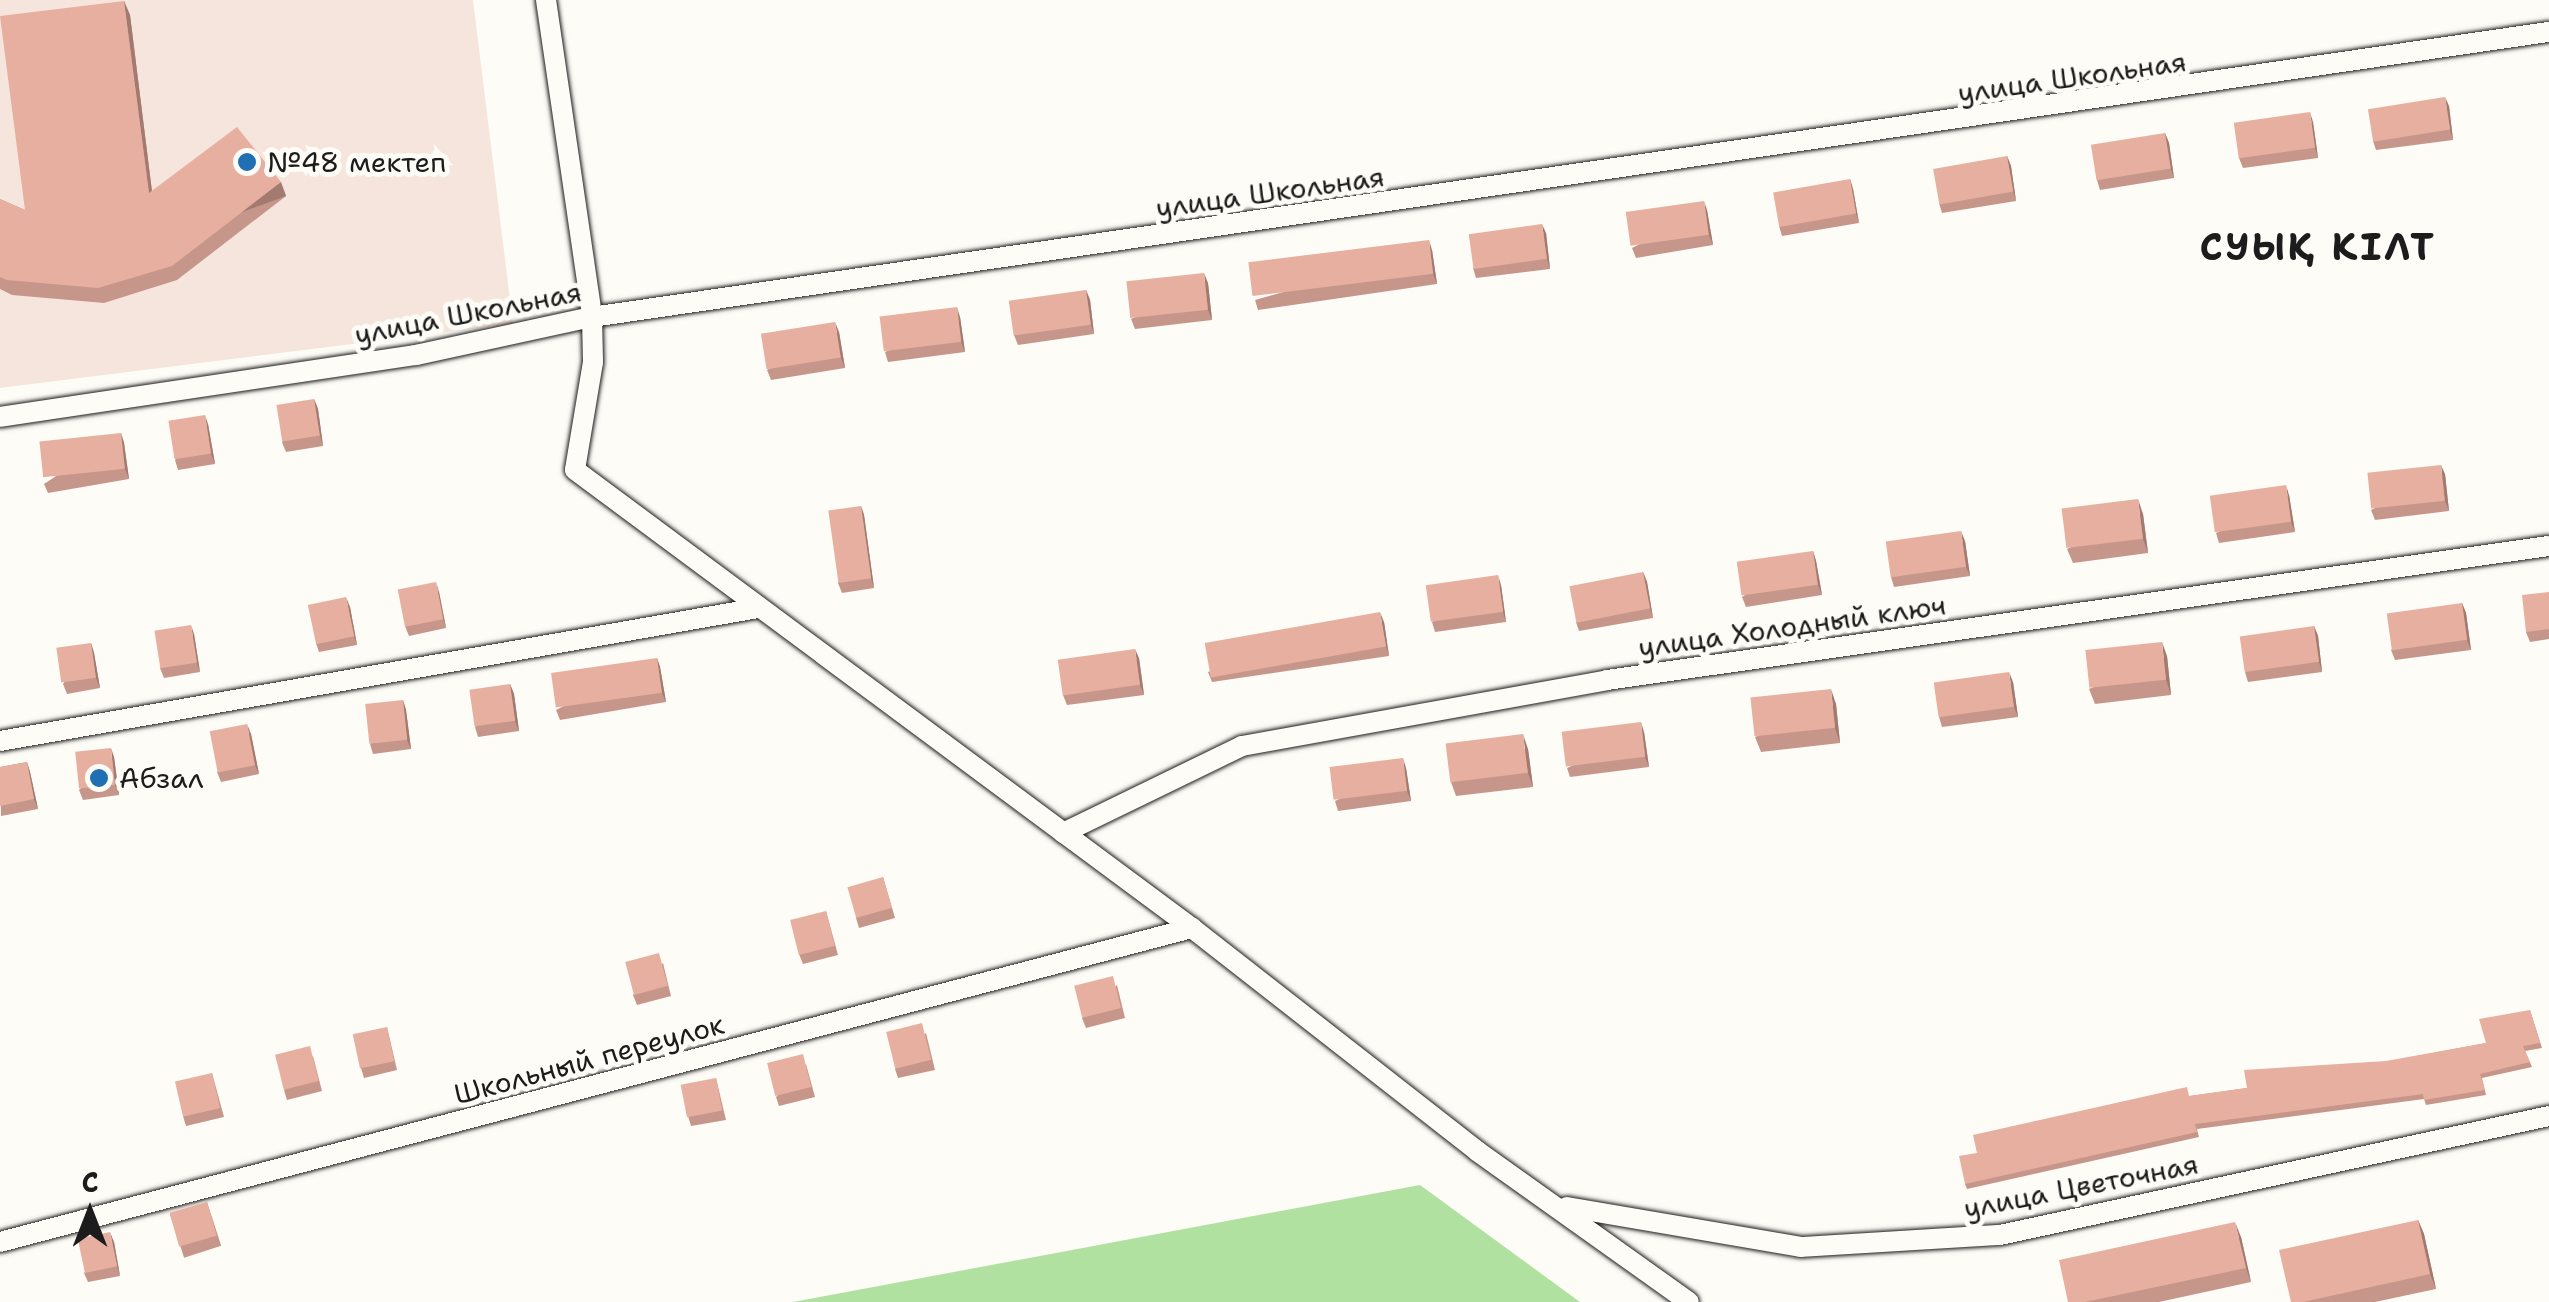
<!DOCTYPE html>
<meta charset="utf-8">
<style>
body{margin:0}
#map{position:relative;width:2549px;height:1302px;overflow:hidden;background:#fdfcf7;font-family:"Shantell Sans",sans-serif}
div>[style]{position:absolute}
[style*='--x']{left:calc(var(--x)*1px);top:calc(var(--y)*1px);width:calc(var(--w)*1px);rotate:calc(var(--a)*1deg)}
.built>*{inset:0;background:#f6e5dd}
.green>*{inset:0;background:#b1e1a0}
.roads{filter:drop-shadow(0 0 2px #1c1c1c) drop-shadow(0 0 2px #1c1c1c)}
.minor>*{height:20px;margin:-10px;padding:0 10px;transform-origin:10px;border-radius:10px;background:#fdfcf7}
.wall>*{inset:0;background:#c7968a;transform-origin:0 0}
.shaded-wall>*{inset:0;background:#a27a70;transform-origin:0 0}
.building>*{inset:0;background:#e7afa0;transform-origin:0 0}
.dots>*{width:28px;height:28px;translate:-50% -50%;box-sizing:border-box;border:5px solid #fdfcf7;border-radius:50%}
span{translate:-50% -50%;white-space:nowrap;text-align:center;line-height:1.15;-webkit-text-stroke:10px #fdfcf7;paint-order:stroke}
.street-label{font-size:28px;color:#1c1c1c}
.poi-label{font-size:28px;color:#1c1c1c}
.left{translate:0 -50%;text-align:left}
.district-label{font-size:38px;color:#1c1c1c;font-weight:700;letter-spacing:2.5px}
.north{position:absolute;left:40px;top:1162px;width:100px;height:100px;-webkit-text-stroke:8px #fdfcf7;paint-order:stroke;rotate:0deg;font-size:28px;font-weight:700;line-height:40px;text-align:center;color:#1c1c1c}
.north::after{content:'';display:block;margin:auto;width:35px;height:45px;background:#1c1c1c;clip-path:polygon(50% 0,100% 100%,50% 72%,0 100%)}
</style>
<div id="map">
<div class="built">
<div style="clip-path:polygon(0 0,473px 0,513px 324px,0 388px)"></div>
</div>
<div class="green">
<div style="clip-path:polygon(1420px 1185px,1580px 1302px,793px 1302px)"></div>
</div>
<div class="roads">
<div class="minor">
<div style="--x:546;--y:0;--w:320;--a:81.7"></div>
<div style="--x:592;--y:317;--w:45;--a:88.7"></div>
<div style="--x:593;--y:362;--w:109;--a:99.5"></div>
<div style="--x:575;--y:470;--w:768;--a:36.59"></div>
<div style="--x:1192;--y:928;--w:362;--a:38"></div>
<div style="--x:1477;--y:1151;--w:260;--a:35.5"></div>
<div style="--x:0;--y:417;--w:421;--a:-8.5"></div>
<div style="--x:416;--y:355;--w:180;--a:-12.2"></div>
<div style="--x:592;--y:317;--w:1978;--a:-8.29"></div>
<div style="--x:0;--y:741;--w:770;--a:-9.95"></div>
<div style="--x:1063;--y:833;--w:199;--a:-25.9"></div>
<div style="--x:1242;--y:746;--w:371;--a:-10.2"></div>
<div style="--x:1607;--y:680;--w:951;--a:-8.1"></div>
<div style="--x:1567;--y:1207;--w:237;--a:9.7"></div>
<div style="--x:1801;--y:1247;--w:199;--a:-3.5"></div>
<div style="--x:2000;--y:1235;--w:562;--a:-12.23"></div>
<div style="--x:0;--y:1242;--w:1233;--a:-14.76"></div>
</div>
</div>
<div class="wall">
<div style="clip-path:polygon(124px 1px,130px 15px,152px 191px,286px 196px,177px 280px,104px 303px,12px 295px,0 289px,0 199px,25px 210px)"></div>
<div style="clip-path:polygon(2449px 106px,2453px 140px,2376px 150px,2373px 141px)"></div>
<div style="clip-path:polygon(2313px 122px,2318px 158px,2243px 168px,2239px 158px)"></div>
<div style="clip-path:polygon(2165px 133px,2169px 143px,2174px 178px,2100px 190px,2097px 180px)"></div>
<div style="clip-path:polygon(2007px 156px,2011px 166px,2016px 201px,1942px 213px,1939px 203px)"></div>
<div style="clip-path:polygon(1850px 179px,1853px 189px,1859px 223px,1782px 236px,1779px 226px)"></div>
<div style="clip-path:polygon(1707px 210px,1713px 245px,1636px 258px,1632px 248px)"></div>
<div style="clip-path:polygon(1546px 233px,1550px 269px,1476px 278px,1473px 268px)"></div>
<div style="clip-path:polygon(1432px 250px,1437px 284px,1258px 310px,1255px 300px)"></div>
<div style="clip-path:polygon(1208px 283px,1212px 320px,1135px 329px,1131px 319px)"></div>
<div style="clip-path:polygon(1086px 290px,1090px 300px,1094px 334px,1018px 345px,1014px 335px)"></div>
<div style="clip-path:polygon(960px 317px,965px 352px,888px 362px,885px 352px)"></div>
<div style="clip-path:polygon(839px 332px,845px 368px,771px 380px,767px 370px)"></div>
<div style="clip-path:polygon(314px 399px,318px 409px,323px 446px,286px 452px,282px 442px)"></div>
<div style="clip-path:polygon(208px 424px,215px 464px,178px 470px,175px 460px)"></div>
<div style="clip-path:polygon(121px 433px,124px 443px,129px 479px,48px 493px,44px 484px)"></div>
<div style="clip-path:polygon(2445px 474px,2449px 511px,2375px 520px,2371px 510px)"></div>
<div style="clip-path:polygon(2289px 495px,2295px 532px,2219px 543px,2216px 533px)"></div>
<div style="clip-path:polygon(861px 506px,864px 515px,874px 588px,842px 593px,838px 583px)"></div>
<div style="clip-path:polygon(2143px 514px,2148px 553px,2073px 563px,2067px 549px)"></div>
<div style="clip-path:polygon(1965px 541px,1970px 576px,1894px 587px,1891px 577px)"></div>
<div style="clip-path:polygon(1813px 551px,1816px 561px,1822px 595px,1746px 607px,1742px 597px)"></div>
<div style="clip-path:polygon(1643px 572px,1647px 582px,1653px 618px,1579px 631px,1576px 622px)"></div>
<div style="clip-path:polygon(1501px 585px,1506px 622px,1435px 632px,1432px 622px)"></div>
<div style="clip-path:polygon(439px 592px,446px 628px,409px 636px,405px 626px)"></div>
<div style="clip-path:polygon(2549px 592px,2549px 639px,2530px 642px,2526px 632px)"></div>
<div style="clip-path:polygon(2462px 603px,2466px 613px,2471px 650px,2395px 660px,2391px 650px)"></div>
<div style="clip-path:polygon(350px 607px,357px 645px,319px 652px,316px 643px)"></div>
<div style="clip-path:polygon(1384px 622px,1389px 656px,1212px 682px,1208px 672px)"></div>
<div style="clip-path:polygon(2314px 626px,2318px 636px,2322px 672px,2248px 682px,2245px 672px)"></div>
<div style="clip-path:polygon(194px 634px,200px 672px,164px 678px,160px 668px)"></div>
<div style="clip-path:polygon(91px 643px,94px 653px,100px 688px,67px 694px,63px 684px)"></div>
<div style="clip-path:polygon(2167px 656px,2171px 695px,2095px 704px,2089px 689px)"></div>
<div style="clip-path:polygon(657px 658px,660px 667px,666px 702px,560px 720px,556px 710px)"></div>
<div style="clip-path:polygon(1139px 658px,1144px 695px,1067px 705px,1063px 695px)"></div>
<div style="clip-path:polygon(2013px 682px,2018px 717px,1942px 727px,1939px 717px)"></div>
<div style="clip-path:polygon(510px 684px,514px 694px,519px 731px,478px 737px,475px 727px)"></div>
<div style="clip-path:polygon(403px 700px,406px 710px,411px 749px,373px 754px,370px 744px)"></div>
<div style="clip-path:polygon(1836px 704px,1840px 743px,1761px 752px,1755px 737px)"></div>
<div style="clip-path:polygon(1644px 732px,1649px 767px,1570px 777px,1567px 768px)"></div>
<div style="clip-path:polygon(251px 734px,259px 774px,221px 782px,217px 772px)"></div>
<div style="clip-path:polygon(1528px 749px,1533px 787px,1456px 796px,1451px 782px)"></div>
<div style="clip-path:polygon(114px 757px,119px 795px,83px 800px,79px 790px)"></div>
<div style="clip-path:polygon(27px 762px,30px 772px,38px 809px,1px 816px,0 767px)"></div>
<div style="clip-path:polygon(1406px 768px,1411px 801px,1338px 811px,1335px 801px)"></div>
<div style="clip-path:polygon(883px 877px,895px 918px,859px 928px,856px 918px)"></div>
<div style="clip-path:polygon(826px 911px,838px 955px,803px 964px,799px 954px)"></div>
<div style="clip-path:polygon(663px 963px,671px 996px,637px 1005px,633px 995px)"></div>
<div style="clip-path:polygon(1117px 985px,1125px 1018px,1086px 1028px,1082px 1018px)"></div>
<div style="clip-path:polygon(2530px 1010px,2542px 1048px,2525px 1051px,2532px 1067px,2482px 1078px,2486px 1095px,2426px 1105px,2424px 1099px,2197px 1129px,2199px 1137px,1967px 1189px,1965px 1184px,1977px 1153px,2190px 1096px,2247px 1088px,2486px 1043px)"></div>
<div style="clip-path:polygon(387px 1027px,397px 1070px,364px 1078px,361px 1068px)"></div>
<div style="clip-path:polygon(926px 1033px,935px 1070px,898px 1078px,895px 1069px)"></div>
<div style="clip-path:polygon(313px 1056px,322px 1091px,287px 1100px,284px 1090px)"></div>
<div style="clip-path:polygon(806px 1064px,815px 1097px,779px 1106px,776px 1097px)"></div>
<div style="clip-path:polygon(212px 1073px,224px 1117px,186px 1126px,183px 1116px)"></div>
<div style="clip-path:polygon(716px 1078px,726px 1120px,691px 1126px,688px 1116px)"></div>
<div style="left:207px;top:1202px;width:46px;height:39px;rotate:72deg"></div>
<div style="clip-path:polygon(2418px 1220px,2424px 1234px,2436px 1289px,2375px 1302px,2291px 1302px)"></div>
<div style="clip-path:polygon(2241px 1237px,2251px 1282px,2159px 1302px,2068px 1302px)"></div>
<div style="clip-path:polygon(114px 1242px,120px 1276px,88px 1282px,84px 1273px)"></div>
</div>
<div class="shaded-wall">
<div style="clip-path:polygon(124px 1px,130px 15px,154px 208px,149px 193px)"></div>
<div style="clip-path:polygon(2445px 97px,2449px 106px,2453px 140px,2450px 130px)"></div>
<div style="clip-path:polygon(2310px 112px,2313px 122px,2318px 158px,2315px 148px)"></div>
<div style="clip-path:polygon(2165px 133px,2169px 143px,2174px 178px,2171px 169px)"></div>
<div style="clip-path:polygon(2007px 156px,2011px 166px,2016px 201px,2013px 191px)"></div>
<div style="clip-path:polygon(1850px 179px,1853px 189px,1859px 223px,1856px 213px)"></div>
<div style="left:281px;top:182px;width:15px;height:138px;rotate:70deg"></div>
<div style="clip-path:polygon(1704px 201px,1707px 210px,1713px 245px,1709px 235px)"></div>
<div style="clip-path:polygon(1542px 224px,1546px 233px,1550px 269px,1547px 259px)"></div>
<div style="clip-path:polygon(1429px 240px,1432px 250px,1437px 284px,1433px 274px)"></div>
<div style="clip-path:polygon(1204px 273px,1208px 283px,1212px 320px,1208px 310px)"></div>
<div style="clip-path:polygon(1086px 290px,1090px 300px,1094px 334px,1091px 325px)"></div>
<div style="clip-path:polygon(957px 307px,960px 317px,965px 352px,961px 342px)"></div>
<div style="clip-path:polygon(835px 322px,839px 332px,845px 368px,841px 358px)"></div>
<div style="clip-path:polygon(314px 399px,318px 409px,323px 446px,320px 436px)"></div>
<div style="clip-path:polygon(205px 415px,208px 424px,215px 464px,211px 454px)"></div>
<div style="clip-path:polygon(121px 433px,124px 443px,129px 479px,125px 469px)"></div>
<div style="clip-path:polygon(2441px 465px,2445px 474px,2449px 511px,2445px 501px)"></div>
<div style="clip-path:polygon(2286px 485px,2289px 495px,2295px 532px,2291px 522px)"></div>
<div style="clip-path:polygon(2138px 499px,2143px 514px,2148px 553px,2143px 539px)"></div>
<div style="clip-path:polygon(861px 506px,864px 515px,874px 588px,871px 578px)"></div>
<div style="clip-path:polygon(1961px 531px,1965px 541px,1970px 576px,1966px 567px)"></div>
<div style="clip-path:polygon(1813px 551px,1816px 561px,1822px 595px,1818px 585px)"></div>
<div style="clip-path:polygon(1643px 572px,1647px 582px,1653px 618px,1650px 608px)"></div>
<div style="clip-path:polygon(1498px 575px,1501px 585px,1506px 622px,1503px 612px)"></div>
<div style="clip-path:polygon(436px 582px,439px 592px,446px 628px,443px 619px)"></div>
<div style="clip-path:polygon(346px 597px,350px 607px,357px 645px,354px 636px)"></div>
<div style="clip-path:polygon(2462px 603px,2466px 613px,2471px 650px,2467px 640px)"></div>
<div style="clip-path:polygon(1380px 612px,1384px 622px,1389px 656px,1386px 646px)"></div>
<div style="clip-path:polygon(191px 625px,194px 634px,200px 672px,197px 663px)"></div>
<div style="clip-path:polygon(2314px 626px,2318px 636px,2322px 672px,2319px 662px)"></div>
<div style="clip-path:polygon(2162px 642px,2167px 656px,2171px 695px,2166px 680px)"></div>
<div style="clip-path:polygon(91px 643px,94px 653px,100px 688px,96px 678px)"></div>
<div style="clip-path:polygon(1135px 649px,1139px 658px,1144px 695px,1140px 685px)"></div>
<div style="clip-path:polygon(657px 658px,660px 667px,666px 702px,662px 693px)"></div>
<div style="clip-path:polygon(2009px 672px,2013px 682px,2018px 717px,2014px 707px)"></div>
<div style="clip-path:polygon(510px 684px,514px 694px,519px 731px,515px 721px)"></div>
<div style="clip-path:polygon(1831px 689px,1836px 704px,1840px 743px,1835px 728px)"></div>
<div style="clip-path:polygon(403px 700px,406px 710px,411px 749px,407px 740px)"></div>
<div style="clip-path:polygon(1641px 722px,1644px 732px,1649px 767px,1645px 757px)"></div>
<div style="clip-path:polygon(247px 724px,251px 734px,259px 774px,255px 765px)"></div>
<div style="clip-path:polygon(1523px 734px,1528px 749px,1533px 787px,1528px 773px)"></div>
<div style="clip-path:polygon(111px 748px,114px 757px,119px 795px,115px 785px)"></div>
<div style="clip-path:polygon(1403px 758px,1406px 768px,1411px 801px,1407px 791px)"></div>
<div style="clip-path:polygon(27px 762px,30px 772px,38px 809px,34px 799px)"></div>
<div style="clip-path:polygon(2418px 1220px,2424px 1234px,2436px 1289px,2430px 1274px)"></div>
<div style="clip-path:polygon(2235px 1222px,2241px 1237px,2251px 1282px,2246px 1268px)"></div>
<div style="clip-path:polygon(110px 1232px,114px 1242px,120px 1276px,117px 1266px)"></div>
</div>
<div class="building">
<div style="clip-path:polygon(124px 1px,149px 193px,237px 127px,281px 182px,172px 266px,98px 288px,7px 280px,0 277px,0 199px,25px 210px,0 16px)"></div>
<div style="left:2445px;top:97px;width:33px;height:78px;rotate:81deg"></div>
<div style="left:2310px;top:112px;width:36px;height:77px;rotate:82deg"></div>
<div style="left:2165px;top:133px;width:36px;height:75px;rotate:81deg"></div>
<div style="left:2007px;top:156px;width:36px;height:75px;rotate:80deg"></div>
<div style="left:1850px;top:179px;width:35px;height:78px;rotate:80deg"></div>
<div style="left:1704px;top:201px;width:34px;height:79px;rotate:82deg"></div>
<div style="left:1542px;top:224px;width:35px;height:74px;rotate:82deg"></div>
<div style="left:1429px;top:240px;width:34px;height:182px;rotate:83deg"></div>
<div style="left:1204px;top:273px;width:37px;height:78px;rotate:84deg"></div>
<div style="left:1086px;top:290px;width:35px;height:78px;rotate:82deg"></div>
<div style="left:957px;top:307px;width:35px;height:78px;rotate:83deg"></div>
<div style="left:835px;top:322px;width:36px;height:75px;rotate:81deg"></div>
<div style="left:314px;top:399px;width:37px;height:38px;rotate:81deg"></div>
<div style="left:205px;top:415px;width:39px;height:37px;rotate:81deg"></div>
<div style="left:121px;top:433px;width:36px;height:82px;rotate:84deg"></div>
<div style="left:2441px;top:465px;width:36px;height:74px;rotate:84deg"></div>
<div style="left:2286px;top:485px;width:37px;height:77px;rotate:82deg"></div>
<div style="left:2138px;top:499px;width:40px;height:77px;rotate:83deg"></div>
<div style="left:861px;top:506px;width:73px;height:33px;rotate:82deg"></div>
<div style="left:1961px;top:531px;width:36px;height:76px;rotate:82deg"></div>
<div style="left:1813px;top:551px;width:34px;height:77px;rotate:82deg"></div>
<div style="left:1643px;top:572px;width:37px;height:75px;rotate:79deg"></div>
<div style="left:1498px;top:575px;width:37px;height:73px;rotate:82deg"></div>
<div style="left:436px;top:582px;width:38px;height:39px;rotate:79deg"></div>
<div style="clip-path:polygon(2549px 592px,2549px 629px,2526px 632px,2522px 595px)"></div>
<div style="left:346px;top:597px;width:40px;height:39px;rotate:78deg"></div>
<div style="left:2462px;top:603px;width:37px;height:76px;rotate:82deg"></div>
<div style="left:1380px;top:612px;width:35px;height:178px;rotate:80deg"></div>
<div style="left:191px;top:625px;width:38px;height:37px;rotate:81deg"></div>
<div style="left:2314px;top:626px;width:36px;height:75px;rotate:82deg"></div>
<div style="left:2162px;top:642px;width:38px;height:77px;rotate:84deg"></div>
<div style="left:91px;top:643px;width:35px;height:35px;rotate:82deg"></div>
<div style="left:1135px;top:649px;width:36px;height:78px;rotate:82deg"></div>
<div style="left:657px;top:658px;width:35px;height:107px;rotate:82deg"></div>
<div style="left:2009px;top:672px;width:35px;height:76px;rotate:82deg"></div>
<div style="left:510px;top:684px;width:37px;height:41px;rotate:82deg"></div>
<div style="left:1831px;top:689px;width:39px;height:81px;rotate:84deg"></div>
<div style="left:403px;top:700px;width:40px;height:38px;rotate:84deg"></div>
<div style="left:1641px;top:722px;width:35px;height:80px;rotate:83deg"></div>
<div style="left:247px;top:724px;width:42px;height:38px;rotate:79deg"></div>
<div style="left:1523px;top:734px;width:39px;height:78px;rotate:83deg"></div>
<div style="left:111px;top:748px;width:37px;height:36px;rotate:84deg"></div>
<div style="left:1403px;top:758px;width:33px;height:74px;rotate:83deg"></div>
<div style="clip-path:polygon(27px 762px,34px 799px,0 806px,0 767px)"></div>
<div style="left:883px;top:877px;width:32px;height:37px;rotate:74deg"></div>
<div style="left:826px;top:911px;width:36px;height:37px;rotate:76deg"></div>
<div style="left:659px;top:953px;width:34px;height:35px;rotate:75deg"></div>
<div style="left:1113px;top:976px;width:33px;height:40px;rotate:76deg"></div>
<div style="clip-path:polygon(2530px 1010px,2540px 1043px,2523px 1046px,2530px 1062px,2480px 1074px,2485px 1090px,2424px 1100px,2423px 1094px,2195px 1124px,2197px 1132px,1965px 1184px,1959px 1156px,1977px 1153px,1973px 1135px,2187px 1087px,2189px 1096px,2247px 1088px,2244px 1070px,2386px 1061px,2486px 1043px,2479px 1019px)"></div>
<div style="left:922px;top:1023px;width:38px;height:37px;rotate:76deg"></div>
<div style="left:387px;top:1027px;width:35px;height:35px;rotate:78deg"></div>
<div style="left:310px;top:1046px;width:36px;height:36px;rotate:76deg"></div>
<div style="left:803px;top:1054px;width:34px;height:37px;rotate:76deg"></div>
<div style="left:212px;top:1073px;width:36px;height:38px;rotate:77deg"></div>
<div style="left:716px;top:1078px;width:33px;height:36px;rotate:79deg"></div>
<div style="left:207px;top:1202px;width:35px;height:39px;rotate:74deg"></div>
<div style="clip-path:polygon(2418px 1220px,2430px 1274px,2303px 1302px,2291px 1302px,2279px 1250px)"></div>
<div style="clip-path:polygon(2235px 1222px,2246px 1268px,2085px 1302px,2068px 1302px,2059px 1260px)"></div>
<div style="left:110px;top:1232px;width:35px;height:33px;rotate:78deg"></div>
</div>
<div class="dots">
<div style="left:247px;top:162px;background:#1f6fb2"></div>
<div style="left:99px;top:778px;background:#1f6fb2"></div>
</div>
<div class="street-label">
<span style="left:2072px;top:77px;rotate:-8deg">улица Школьная</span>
<span style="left:1270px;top:192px;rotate:-8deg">улица Школьная</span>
<span style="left:468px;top:313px;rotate:-11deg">улица Школьная</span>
<span style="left:1792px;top:626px;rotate:-8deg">улица Холодный ключ</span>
<span style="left:589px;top:1059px;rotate:-15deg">Школьный переулок</span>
<span style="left:2081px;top:1186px;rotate:-11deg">улица Цветочная</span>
</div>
<div class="poi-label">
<span class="left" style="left:267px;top:162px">№48 мектеп</span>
<span class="left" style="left:119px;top:778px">Абзал</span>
</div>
<div class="district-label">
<span style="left:2318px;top:247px">СУЫҚ КІЛТ</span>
</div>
<div class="north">С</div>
</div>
